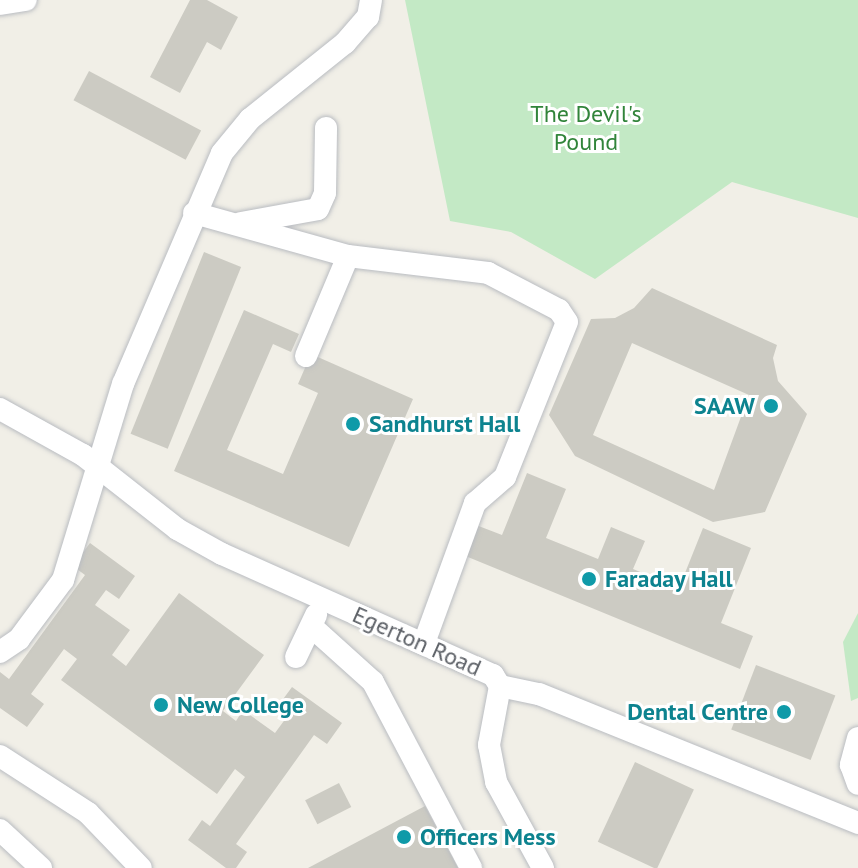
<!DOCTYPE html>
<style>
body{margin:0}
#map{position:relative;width:858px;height:868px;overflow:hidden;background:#f1efe7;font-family:"PT Sans",sans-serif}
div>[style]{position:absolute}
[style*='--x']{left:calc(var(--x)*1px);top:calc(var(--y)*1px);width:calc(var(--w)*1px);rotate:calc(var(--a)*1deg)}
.green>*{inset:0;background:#c3e9c5}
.building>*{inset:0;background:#cccbc3;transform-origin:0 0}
.roads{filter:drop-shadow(0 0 2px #b9bcc1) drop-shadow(0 0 2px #b9bcc1)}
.minor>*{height:22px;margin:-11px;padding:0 11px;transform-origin:11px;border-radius:11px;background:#fff}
.dots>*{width:22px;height:22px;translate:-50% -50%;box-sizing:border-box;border:4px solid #fff;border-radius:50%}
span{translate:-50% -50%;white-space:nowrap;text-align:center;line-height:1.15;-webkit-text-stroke:6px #fff;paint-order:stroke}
.park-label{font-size:24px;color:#31843a}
.culture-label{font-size:24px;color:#0d838f;font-weight:700}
.right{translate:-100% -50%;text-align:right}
.left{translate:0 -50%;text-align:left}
.street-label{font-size:24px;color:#5e6268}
</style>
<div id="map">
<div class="green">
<div style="clip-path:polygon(405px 0,858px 0,858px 218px,732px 182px,595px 279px,511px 232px,450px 221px)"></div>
<div style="clip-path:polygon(858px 613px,858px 698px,851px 701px,843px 642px)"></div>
</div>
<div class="building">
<div style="clip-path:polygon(190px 0,207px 0,238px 17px,221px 50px,207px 42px,180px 93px,150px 77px)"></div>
<div style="left:89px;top:71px;width:127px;height:33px;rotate:28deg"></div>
<div style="left:204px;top:252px;width:40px;height:196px;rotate:22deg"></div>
<div style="clip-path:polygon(evenodd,652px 288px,777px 345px,773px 358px,778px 381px,807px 414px,765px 512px,713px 522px,575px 456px,549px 415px,591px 319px,615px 318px,634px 308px,652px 288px,632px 343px,749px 395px,714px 490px,593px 435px,632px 343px)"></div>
<div style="clip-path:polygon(244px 310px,299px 334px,291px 352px,273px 344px,227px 450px,283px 474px,318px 393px,298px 384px,311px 354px,413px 399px,349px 547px,174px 471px)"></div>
<div style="clip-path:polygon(527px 473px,566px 489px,546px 538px,598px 559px,611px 527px,645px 541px,633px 569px,679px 588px,703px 528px,751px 548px,721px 623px,753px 636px,740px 669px,463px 555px,476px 525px,502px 535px)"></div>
<div style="clip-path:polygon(90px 543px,135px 576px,119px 599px,106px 590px,95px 605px,130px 630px,112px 655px,126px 666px,179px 593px,264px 655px,223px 711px,236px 721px,243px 710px,275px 733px,289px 714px,278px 706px,292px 687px,342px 723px,327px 744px,314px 735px,236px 844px,247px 852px,236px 868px,226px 868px,188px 840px,202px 820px,210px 826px,245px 777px,235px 769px,217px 794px,61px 680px,77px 659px,64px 649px,31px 694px,44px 704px,27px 727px,0 708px,0 672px,9px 679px,85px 575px,73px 566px)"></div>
<div style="left:756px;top:665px;width:85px;height:69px;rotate:21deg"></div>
<div style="left:635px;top:762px;width:65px;height:88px;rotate:25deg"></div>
<div style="left:339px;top:783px;width:27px;height:38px;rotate:63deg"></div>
<div style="clip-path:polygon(425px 806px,458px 868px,308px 868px)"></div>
</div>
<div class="roads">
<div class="minor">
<div style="--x:0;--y:4;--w:26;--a:-9"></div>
<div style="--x:194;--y:213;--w:160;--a:15.6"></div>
<div style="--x:348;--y:256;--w:141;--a:6.9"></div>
<div style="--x:488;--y:273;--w:80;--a:27.5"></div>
<div style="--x:559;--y:310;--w:14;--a:56"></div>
<div style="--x:567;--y:322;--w:167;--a:111.8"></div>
<div style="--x:505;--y:477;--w:40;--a:139"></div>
<div style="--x:475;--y:503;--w:149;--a:110"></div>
<div style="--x:241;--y:223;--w:78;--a:-10.3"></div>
<div style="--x:318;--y:209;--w:17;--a:-66"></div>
<div style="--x:325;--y:193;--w:65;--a:-89.1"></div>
<div style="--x:306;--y:356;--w:108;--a:-67.2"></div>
<div style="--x:0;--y:409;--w:95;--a:29"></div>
<div style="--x:83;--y:455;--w:120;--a:38.2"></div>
<div style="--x:177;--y:529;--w:51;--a:29.1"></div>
<div style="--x:222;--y:554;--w:297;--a:24.1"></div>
<div style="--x:493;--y:675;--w:13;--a:58"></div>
<div style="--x:312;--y:627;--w:82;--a:42"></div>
<div style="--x:373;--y:682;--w:210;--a:62.2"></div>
<div style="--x:0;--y:652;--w:23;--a:-34"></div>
<div style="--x:19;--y:639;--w:74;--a:-53.3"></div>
<div style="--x:63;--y:580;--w:205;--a:-73"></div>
<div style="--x:123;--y:384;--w:251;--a:-66.8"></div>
<div style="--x:222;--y:153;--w:44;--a:-50.5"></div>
<div style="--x:250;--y:119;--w:122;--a:-38.7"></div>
<div style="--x:345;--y:43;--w:35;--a:-49"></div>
<div style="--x:368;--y:17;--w:17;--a:-80"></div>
<div style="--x:296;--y:657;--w:47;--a:-64.5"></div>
<div style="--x:500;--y:686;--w:40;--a:12"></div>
<div style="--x:539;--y:694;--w:344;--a:22"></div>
<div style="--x:500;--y:686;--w:60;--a:100.6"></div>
<div style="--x:489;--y:745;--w:38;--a:79"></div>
<div style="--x:496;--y:782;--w:98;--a:61.3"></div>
<div style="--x:858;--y:738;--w:28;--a:105"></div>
<div style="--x:851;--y:765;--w:20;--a:70"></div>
<div style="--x:0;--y:756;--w:105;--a:32.9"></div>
<div style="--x:88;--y:813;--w:76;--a:46.1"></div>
<div style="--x:0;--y:830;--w:56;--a:42.8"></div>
</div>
</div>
<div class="dots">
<div style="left:771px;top:406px;background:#0f9aa8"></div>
<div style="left:353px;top:424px;background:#0f9aa8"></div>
<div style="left:589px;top:579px;background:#0f9aa8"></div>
<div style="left:161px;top:705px;background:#0f9aa8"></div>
<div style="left:784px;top:712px;background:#0f9aa8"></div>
<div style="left:404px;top:837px;background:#0f9aa8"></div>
</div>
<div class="park-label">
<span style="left:586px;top:128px">The Devil's<br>Pound</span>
</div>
<div class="culture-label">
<span class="right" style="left:755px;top:406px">SAAW</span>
<span class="left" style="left:369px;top:424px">Sandhurst Hall</span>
<span class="left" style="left:605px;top:579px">Faraday Hall</span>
<span class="left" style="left:177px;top:705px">New College</span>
<span class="right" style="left:768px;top:712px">Dental Centre</span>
<span class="left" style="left:420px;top:837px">Officers Mess</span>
</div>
<div class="street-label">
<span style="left:417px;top:641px;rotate:24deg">Egerton Road</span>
</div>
</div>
